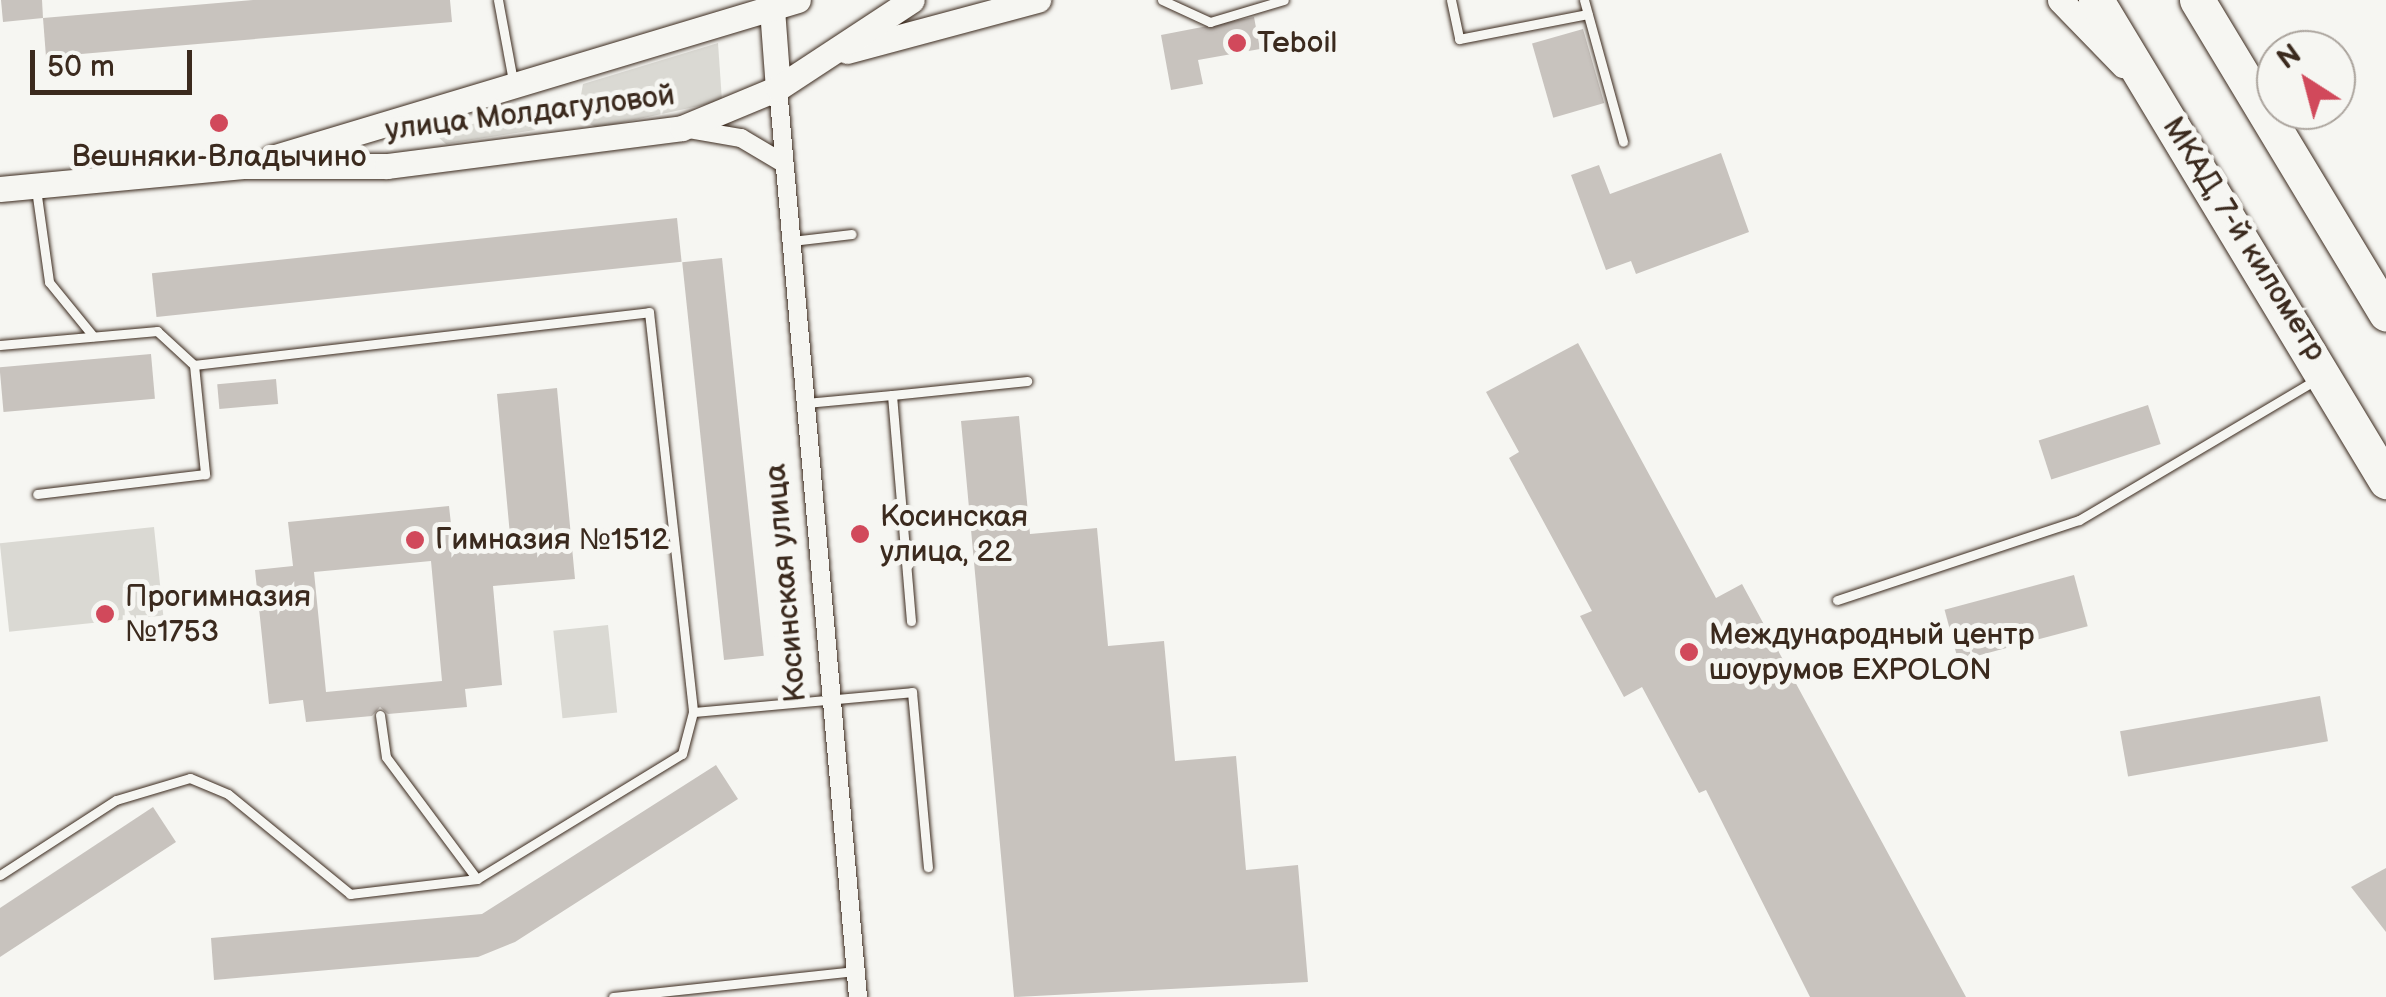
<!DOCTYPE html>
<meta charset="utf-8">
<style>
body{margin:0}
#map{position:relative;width:2386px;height:997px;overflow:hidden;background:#f6f6f2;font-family:"Balsamiq Sans",sans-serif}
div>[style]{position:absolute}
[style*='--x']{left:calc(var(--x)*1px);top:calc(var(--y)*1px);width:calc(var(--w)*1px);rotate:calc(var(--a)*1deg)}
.green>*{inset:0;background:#dad9d3;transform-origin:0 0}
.building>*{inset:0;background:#c8c3be;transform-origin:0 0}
.roads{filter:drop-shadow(0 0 2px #3b2a1e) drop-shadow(0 0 2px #3b2a1e)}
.lane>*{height:9px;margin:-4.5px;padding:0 4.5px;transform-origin:4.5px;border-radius:4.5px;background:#f6f6f2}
.street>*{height:18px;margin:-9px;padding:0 9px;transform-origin:9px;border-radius:9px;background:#f6f6f2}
.secondary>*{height:25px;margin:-12.5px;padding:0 12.5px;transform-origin:12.5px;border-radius:12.5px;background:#f6f6f2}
.highway>*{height:35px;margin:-17.5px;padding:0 17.5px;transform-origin:17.5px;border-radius:17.5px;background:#f6f6f2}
.dots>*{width:28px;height:28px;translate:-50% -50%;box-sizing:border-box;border:5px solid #f6f6f2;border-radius:50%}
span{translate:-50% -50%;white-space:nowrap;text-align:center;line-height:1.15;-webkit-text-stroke:10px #f6f6f2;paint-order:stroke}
.poi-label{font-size:30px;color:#3b2a1e}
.left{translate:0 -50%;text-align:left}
.street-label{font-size:30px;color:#3b2a1e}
.north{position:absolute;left:2256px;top:30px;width:100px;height:100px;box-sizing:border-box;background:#f6f6f2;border:2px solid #aba49d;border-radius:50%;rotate:324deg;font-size:28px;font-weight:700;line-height:40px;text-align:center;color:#3b2a1e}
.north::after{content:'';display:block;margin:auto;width:35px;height:45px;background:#d1495b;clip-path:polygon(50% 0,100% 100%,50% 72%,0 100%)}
.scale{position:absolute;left:30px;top:50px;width:162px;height:45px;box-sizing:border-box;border:5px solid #3b2a1e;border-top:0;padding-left:12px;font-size:30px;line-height:35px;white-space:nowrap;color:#3b2a1e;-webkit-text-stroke:8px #f6f6f2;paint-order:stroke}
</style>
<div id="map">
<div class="green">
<div style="clip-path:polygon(718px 43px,722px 101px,597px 128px,577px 117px,583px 84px)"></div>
<div style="clip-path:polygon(529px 103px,542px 114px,535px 130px,446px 144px,438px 137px)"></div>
<div style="left:154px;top:527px;width:89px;height:155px;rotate:84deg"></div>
<div style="left:608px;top:625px;width:88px;height:55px;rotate:84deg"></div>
</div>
<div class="building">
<div style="clip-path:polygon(1px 0,42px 0,43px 18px,3px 22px)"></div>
<div style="clip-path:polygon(253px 0,450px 0,452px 22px,46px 57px,43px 18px)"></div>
<div style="clip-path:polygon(1254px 17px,1260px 49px,1198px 60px,1203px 84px,1171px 90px,1161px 35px)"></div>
<div style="left:1583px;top:29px;width:77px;height:53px;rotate:74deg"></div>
<div style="clip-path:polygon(1721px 153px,1749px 232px,1636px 274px,1631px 261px,1606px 270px,1571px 175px,1599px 165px,1610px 194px)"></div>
<div style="left:677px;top:218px;width:44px;height:528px;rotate:84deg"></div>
<div style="left:722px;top:258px;width:400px;height:40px;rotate:84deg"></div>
<div style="clip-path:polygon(1578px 343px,1716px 598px,1742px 584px,1966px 997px,1810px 997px,1706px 790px,1699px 793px,1642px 687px,1624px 697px,1580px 616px,1592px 611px,1509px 458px,1519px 452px,1486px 392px)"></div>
<div style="left:151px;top:354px;width:45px;height:152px;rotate:85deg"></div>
<div style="left:276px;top:379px;width:25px;height:59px;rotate:85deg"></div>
<div style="clip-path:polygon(evenodd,557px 388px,575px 579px,493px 586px,502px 685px,465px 689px,467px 707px,388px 714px,380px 707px,372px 716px,306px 722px,303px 700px,269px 704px,255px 570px,293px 566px,288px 522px,449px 506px,454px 551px,511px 546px,497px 394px,557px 388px,431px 561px,442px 681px,326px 692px,314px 572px,431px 561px)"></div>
<div style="left:2148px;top:405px;width:41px;height:115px;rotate:72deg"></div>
<div style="clip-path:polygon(1019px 416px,1030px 534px,1097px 528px,1108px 646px,1164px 641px,1175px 761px,1236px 756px,1246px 870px,1298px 865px,1308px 982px,1014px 997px,961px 421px)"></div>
<div style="left:2074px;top:575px;width:53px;height:134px;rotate:75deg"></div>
<div style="left:2320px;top:696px;width:46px;height:203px;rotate:80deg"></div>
<div style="clip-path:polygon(716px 765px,738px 799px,515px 942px,478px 957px,214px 980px,211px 938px,482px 914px)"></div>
<div style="clip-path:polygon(153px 807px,176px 842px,0 957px,0 908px)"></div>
<div style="clip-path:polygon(2386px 868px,2386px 932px,2351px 887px)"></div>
</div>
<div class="roads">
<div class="lane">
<div style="--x:498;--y:0;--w:82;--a:79.5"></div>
<div style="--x:1162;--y:0;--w:53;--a:24.6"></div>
<div style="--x:1210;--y:22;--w:77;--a:-16.6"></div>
<div style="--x:1451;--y:0;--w:40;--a:78"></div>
<div style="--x:1459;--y:39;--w:131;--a:-11"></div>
<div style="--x:1584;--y:0;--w:147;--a:74.6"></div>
<div style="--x:36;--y:189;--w:94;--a:82"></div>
<div style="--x:49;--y:282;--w:70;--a:50.8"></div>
<div style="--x:792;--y:241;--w:60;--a:-6.7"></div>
<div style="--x:0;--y:345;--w:158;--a:-5.1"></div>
<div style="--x:157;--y:331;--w:50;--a:42.6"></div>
<div style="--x:194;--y:365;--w:110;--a:84.2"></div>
<div style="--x:205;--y:474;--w:169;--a:173.2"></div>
<div style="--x:194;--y:365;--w:458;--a:-6.6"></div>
<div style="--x:649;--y:312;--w:402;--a:83.7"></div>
<div style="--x:693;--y:712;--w:220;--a:-5.2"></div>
<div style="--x:912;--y:692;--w:176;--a:84.8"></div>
<div style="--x:892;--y:395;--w:136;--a:-5.9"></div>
<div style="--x:806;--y:403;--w:86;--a:-5.3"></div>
<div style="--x:892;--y:395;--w:227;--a:85.2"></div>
<div style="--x:1837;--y:600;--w:255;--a:-18.3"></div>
<div style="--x:2079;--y:520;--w:275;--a:-30.6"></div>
<div style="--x:380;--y:715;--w:42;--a:81.9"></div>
<div style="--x:386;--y:757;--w:152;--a:53.3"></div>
<div style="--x:0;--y:875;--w:138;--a:-32.9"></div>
<div style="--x:116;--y:800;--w:77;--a:-16.6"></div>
<div style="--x:190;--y:778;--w:41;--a:22.8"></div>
<div style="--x:228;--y:794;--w:158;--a:39.3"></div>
<div style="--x:350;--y:894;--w:128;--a:-6.7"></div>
<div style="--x:477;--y:879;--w:240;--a:-31.4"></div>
<div style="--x:682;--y:754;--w:43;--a:-75.3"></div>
<div style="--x:613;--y:997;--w:244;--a:-6.1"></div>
</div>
<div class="street">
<div style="--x:778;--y:88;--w:913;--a:84.97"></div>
<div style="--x:688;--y:129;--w:54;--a:9.6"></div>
<div style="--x:741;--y:138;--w:49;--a:30.8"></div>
</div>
<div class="secondary">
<div style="--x:2060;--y:0;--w:91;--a:45.9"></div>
<div style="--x:772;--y:9;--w:79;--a:85.7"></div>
<div style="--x:847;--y:51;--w:198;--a:-15"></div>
<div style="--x:272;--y:158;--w:549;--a:-16.72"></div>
<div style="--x:0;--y:189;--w:244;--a:-5.4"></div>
<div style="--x:243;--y:166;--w:144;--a:0"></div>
<div style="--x:387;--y:166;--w:297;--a:-7.3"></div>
<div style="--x:682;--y:128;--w:104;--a:-22.6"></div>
<div style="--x:778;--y:88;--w:160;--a:-33.3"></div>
</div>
<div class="highway">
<div style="--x:2096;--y:0;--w:562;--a:58.91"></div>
<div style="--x:2197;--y:0;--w:366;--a:58.9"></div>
</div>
</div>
<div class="dots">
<div style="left:1237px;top:43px;background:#d1495b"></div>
<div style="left:219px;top:123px;background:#d1495b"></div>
<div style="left:860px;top:534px;background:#d1495b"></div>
<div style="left:415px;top:540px;background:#d1495b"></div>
<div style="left:105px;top:614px;background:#d1495b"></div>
<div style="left:1689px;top:652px;background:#d1495b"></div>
</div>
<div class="poi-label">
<span class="left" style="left:1257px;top:43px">Teboil</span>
<span style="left:219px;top:157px">Вешняки-Владычино</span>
<span class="left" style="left:880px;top:534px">Косинская<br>улица, 22</span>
<span class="left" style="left:435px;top:540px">Гимназия №1512</span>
<span class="left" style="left:125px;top:614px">Прогимназия<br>№1753</span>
<span class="left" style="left:1709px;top:652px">Международный центр<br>шоурумов EXPOLON</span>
</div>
<div class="street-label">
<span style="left:530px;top:113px;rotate:-7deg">улица Молдагуловой</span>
<span style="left:2244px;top:239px;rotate:58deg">МКАД, 7-й километр</span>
<span style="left:786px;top:583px;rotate:-95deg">Косинская улица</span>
</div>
<div class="north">N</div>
<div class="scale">50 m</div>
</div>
